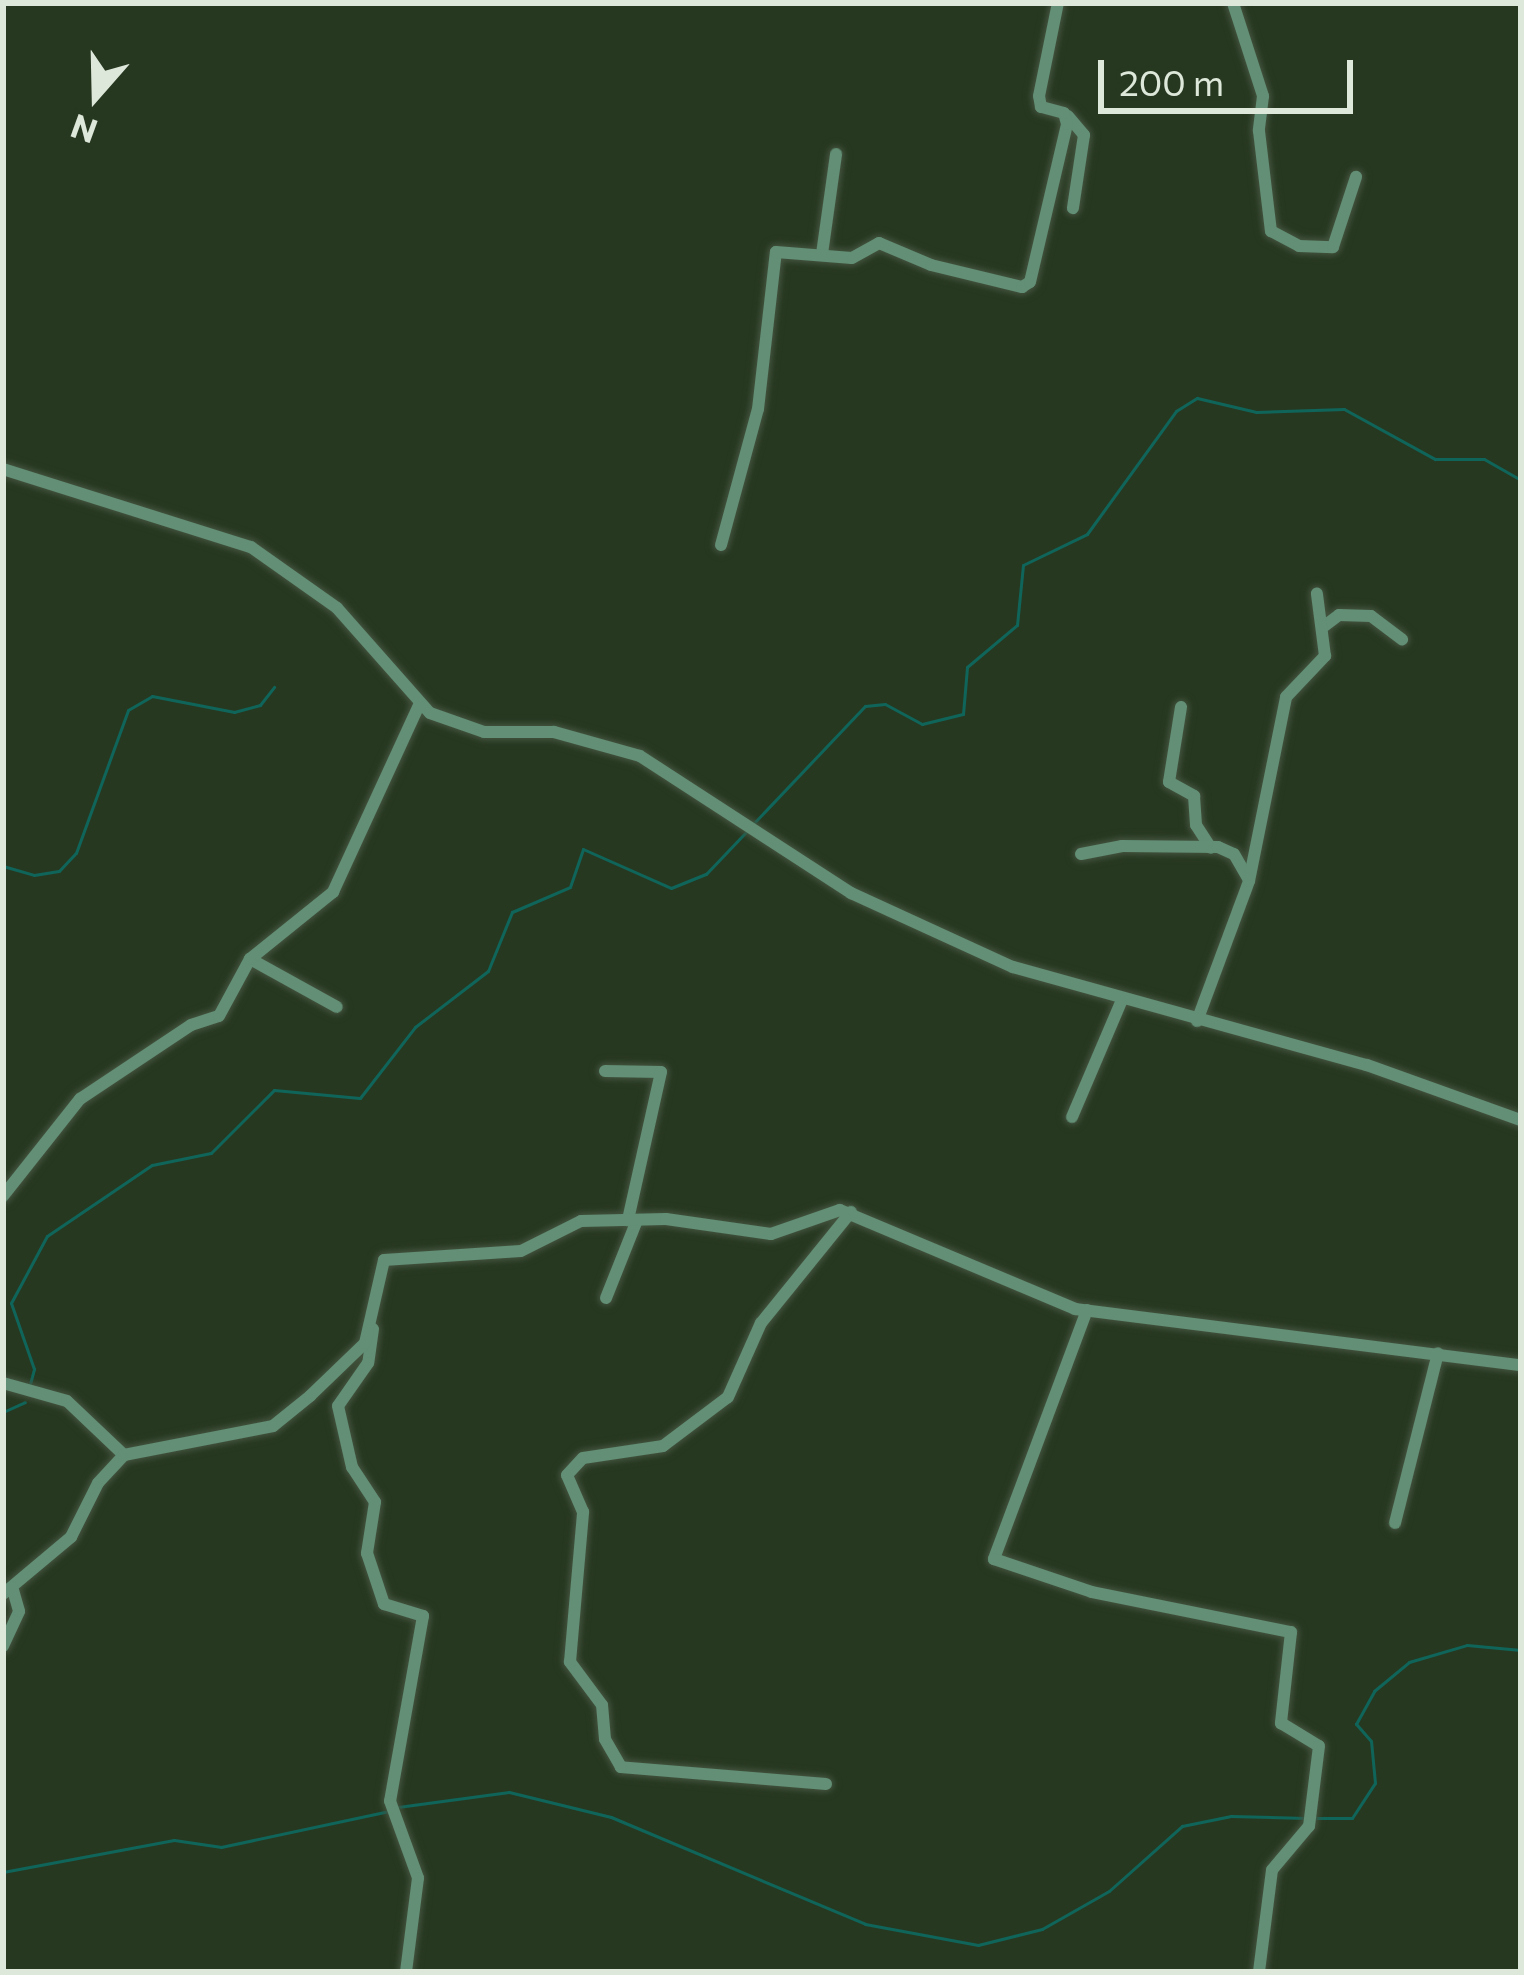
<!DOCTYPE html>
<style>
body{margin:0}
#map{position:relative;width:1524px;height:1975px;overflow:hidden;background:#273821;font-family:Commissioner,sans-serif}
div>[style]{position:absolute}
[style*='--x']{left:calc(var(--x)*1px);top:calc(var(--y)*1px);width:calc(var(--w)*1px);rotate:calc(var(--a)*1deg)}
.stream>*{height:3px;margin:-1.5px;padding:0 1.5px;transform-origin:1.5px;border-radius:1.5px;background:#10655a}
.roads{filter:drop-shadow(0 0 3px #44543f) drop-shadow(0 0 3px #44543f)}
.minor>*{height:12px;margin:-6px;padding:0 6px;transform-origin:6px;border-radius:6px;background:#628f76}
span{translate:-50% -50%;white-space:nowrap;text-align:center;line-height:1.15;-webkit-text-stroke:12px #273821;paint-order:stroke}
.frame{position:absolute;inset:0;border:6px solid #dee8da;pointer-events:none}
.north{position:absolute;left:36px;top:36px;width:120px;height:120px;-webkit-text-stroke:9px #273821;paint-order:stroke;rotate:200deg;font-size:33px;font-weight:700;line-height:48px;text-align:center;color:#dee8da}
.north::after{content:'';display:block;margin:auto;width:42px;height:54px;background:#dee8da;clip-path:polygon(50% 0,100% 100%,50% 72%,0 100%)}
.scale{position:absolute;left:1098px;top:60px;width:255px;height:54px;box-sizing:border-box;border:6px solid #dee8da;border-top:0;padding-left:15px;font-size:36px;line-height:42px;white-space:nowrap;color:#dee8da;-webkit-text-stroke:9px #273821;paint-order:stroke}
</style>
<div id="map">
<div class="stream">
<div style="--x:753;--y:824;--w:163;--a:-46.5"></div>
<div style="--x:865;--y:706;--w:20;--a:-6"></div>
<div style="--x:885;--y:704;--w:42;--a:28.4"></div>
<div style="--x:922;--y:724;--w:42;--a:-13.7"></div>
<div style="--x:963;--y:714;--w:47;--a:-85.1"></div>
<div style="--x:967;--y:667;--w:65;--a:-40"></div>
<div style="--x:1017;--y:625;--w:60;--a:-84.3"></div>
<div style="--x:1023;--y:565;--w:71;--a:-25.8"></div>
<div style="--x:1087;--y:534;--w:152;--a:-54.1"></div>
<div style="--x:1176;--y:411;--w:25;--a:-32"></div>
<div style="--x:1197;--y:398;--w:61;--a:13.3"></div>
<div style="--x:1256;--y:412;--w:88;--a:-2"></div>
<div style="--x:1344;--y:409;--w:104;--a:28.8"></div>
<div style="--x:1435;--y:459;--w:49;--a:0"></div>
<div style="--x:1484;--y:459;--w:43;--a:29.6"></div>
<div style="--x:3;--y:866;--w:32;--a:16"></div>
<div style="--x:34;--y:875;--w:25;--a:-9"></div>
<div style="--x:59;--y:871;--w:25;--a:-47"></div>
<div style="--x:76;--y:853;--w:152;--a:-70"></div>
<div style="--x:128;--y:710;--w:28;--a:-30"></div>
<div style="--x:152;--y:696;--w:84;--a:11"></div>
<div style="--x:234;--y:712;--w:27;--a:-15"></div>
<div style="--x:260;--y:705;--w:23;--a:-52"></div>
<div style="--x:30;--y:1384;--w:16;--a:-75"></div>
<div style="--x:34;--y:1369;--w:70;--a:-109.2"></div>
<div style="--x:11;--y:1303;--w:76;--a:-61.8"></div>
<div style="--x:47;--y:1236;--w:127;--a:-34.1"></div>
<div style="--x:152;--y:1165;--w:60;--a:-11.5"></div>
<div style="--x:211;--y:1153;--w:89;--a:-45"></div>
<div style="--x:274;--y:1090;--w:86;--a:5.3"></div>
<div style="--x:360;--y:1098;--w:90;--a:-52.2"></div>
<div style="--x:415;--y:1027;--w:92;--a:-37.5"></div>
<div style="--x:488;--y:971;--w:64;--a:-67.9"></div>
<div style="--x:512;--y:912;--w:63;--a:-23.3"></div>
<div style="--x:570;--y:887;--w:40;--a:-71.1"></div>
<div style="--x:583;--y:849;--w:96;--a:23.9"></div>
<div style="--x:671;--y:888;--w:38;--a:-22"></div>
<div style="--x:706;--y:874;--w:59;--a:-46.4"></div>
<div style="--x:3;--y:1412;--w:24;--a:-24"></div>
<div style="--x:398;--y:1807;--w:112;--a:-7.7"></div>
<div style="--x:509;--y:1792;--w:105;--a:13.8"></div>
<div style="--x:611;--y:1817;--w:276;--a:22.8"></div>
<div style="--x:865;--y:1924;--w:115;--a:10.5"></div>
<div style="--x:978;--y:1945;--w:66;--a:-14"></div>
<div style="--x:1042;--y:1929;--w:77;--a:-29.6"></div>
<div style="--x:1109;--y:1891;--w:98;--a:-41.7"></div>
<div style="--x:1182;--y:1826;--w:50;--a:-11.5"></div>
<div style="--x:1231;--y:1816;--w:75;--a:1.5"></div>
<div style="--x:1315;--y:1818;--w:37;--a:0"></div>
<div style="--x:1352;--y:1818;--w:42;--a:-56.7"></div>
<div style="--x:1375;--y:1783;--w:42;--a:-95.4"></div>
<div style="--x:1371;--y:1741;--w:23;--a:-131"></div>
<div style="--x:1356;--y:1724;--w:38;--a:-61"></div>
<div style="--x:1374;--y:1691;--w:45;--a:-39.6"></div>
<div style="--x:1409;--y:1662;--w:60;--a:-16.3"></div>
<div style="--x:1467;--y:1645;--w:54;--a:5.3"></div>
<div style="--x:3;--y:1872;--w:174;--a:-10.6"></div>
<div style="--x:174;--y:1840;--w:48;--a:8.5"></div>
<div style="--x:221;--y:1847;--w:172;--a:-12.1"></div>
</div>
<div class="roads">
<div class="minor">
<div style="--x:1233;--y:3;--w:98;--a:72.1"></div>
<div style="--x:1263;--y:96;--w:35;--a:97"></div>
<div style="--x:1259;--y:131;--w:101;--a:83.2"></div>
<div style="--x:1271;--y:231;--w:32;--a:28"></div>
<div style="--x:1299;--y:246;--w:34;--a:2"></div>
<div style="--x:1333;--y:247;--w:74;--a:-71.8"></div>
<div style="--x:1068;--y:116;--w:25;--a:50"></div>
<div style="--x:1084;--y:135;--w:74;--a:98.6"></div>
<div style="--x:822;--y:254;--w:101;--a:-82"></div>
<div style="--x:3;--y:469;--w:260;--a:17.5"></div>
<div style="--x:251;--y:547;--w:105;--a:35.3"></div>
<div style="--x:337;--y:608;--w:140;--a:48.5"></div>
<div style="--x:430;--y:713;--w:57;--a:19.4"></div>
<div style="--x:484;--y:732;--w:70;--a:0"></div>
<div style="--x:554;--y:732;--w:89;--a:15.6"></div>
<div style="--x:640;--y:756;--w:252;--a:33"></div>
<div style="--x:851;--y:893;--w:178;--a:24.6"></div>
<div style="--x:1013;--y:967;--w:367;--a:15.5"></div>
<div style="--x:1367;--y:1065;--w:164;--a:19.7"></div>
<div style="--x:721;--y:545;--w:141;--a:-74.8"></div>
<div style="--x:758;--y:409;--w:158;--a:-83.5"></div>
<div style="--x:776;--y:252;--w:76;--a:4.5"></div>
<div style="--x:852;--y:258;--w:31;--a:-29"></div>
<div style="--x:879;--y:243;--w:56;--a:22.9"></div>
<div style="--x:931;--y:265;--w:94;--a:13.6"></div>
<div style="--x:1022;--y:287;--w:9;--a:-32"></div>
<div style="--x:1030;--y:282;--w:162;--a:-76.8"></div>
<div style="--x:1067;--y:124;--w:11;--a:-105"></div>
<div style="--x:1064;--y:113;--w:24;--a:-165"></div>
<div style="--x:1041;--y:107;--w:11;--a:-100"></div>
<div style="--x:1039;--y:96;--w:95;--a:-78.5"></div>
<div style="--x:1323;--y:627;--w:20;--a:-37"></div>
<div style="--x:1339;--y:615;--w:32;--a:2"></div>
<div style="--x:1371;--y:616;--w:39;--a:37"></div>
<div style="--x:1181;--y:707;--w:76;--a:99.1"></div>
<div style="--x:1169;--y:782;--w:29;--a:29"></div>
<div style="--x:1194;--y:796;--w:29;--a:86"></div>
<div style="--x:1196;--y:825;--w:27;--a:57"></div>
<div style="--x:1081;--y:854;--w:42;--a:-11"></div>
<div style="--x:1122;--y:846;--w:96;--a:0.6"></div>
<div style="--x:1218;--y:847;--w:17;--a:24"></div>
<div style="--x:1234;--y:854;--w:30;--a:60"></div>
<div style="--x:250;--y:959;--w:99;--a:28.9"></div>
<div style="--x:1197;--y:1021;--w:149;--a:-69.6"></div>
<div style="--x:1249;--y:881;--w:188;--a:-78.6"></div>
<div style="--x:1286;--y:697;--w:57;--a:-46.4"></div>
<div style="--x:1325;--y:656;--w:63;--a:-97.4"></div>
<div style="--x:605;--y:1071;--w:56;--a:1"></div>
<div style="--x:661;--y:1072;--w:152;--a:102.6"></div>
<div style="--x:1072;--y:1117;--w:125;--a:-66.9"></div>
<div style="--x:3;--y:1196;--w:124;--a:-51.6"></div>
<div style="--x:80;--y:1099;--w:133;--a:-33.7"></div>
<div style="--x:191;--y:1025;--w:29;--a:-18"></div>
<div style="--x:219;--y:1016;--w:65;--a:-61.5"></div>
<div style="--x:250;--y:959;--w:107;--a:-38.9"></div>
<div style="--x:333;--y:892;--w:206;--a:-65.3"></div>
<div style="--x:606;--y:1298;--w:84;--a:-68.3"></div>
<div style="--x:1087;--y:1310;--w:266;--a:110.5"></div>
<div style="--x:994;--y:1559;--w:103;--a:18.6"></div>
<div style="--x:1092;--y:1592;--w:203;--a:11.4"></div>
<div style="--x:1291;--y:1632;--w:92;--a:96.3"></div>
<div style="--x:1281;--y:1723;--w:44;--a:31.2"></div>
<div style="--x:1319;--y:1746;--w:81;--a:97.1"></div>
<div style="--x:1309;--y:1826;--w:57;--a:130.1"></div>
<div style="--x:1272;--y:1870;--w:103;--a:97.3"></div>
<div style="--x:373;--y:1329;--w:34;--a:98"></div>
<div style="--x:368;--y:1363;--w:52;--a:124.9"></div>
<div style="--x:338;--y:1406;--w:63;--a:77.1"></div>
<div style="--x:352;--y:1467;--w:42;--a:56.7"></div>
<div style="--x:375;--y:1502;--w:52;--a:98.9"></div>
<div style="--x:367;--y:1553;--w:54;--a:71.6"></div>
<div style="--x:384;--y:1604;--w:41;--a:17.1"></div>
<div style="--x:423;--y:1616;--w:188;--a:100.1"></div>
<div style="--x:390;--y:1801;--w:82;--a:70"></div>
<div style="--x:418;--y:1878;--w:95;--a:97.3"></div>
<div style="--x:3;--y:1383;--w:66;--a:15.7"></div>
<div style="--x:67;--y:1401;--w:79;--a:43.5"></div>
<div style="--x:1395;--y:1523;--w:175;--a:-75.8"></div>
<div style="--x:3;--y:1594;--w:89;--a:-40"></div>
<div style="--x:71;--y:1537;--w:60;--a:-63.4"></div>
<div style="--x:98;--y:1483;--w:38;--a:-47"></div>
<div style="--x:124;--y:1455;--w:152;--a:-11"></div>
<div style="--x:273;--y:1426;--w:48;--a:-39"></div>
<div style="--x:310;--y:1396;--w:76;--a:-43.9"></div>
<div style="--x:365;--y:1343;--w:85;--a:-77.1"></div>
<div style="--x:384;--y:1260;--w:137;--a:-3.8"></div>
<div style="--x:521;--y:1251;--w:67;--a:-26.6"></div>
<div style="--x:581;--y:1221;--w:85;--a:-1.3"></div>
<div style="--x:666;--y:1219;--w:106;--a:8.1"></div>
<div style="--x:771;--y:1234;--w:73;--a:-19.2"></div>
<div style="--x:840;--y:1210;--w:255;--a:22.8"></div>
<div style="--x:1075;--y:1309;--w:450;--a:7.2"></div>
<div style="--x:3;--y:1646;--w:38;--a:-65"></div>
<div style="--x:19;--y:1611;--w:25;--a:-106"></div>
<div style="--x:826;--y:1784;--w:206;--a:-175.3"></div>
<div style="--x:621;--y:1767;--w:32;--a:-120"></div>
<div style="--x:605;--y:1739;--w:34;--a:-95"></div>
<div style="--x:602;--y:1705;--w:54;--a:-126.7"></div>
<div style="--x:570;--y:1662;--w:151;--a:-85"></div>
<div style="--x:583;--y:1512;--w:40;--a:-113.4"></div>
<div style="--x:567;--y:1475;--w:23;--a:-47"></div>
<div style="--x:583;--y:1458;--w:81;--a:-8.5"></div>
<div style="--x:663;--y:1446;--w:81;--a:-37"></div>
<div style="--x:728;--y:1397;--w:81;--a:-66"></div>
<div style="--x:761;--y:1323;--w:143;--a:-51"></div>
</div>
</div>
<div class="frame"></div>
<div class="north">N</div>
<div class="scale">200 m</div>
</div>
